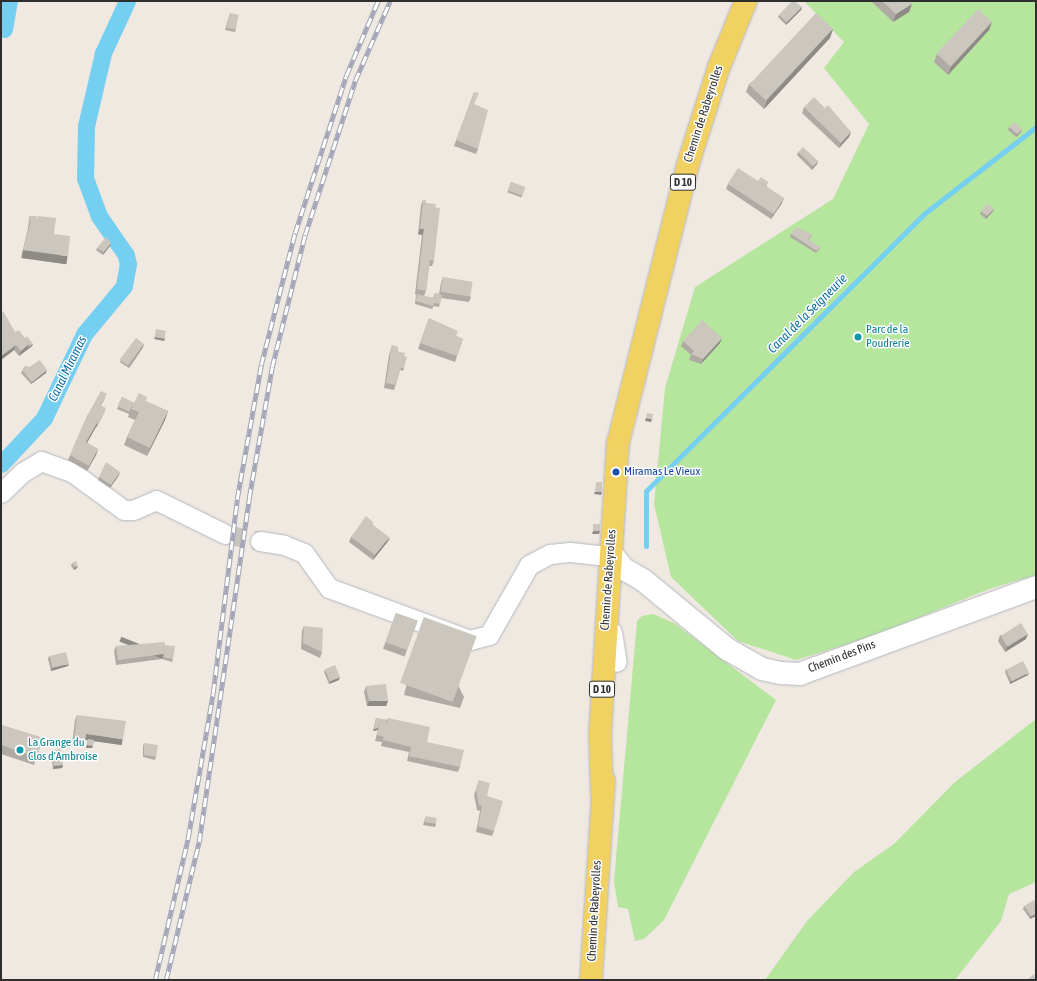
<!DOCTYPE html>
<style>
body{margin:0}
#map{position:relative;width:1037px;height:981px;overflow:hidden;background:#efe9e1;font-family:"Asap Condensed",sans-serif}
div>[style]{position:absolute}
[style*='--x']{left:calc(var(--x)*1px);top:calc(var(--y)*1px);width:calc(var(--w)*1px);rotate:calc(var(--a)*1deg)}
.green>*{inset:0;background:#b6e59e}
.stream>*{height:5px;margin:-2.5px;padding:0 2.5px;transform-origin:2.5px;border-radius:2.5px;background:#75cff0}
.canal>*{height:17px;margin:-8.5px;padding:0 8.5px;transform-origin:8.5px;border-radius:8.5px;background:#75cff0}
.minor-tunnel>*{height:19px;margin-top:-9.5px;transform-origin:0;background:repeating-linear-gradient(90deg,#c8c4bd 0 19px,transparent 0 29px)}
.roads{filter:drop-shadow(0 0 1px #b4b7c1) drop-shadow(0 0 1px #b4b7c1)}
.minor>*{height:19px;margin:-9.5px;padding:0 9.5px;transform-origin:9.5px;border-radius:9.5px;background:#fff}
.tertiary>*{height:22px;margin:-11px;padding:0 11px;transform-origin:11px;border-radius:11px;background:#fff}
.primary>*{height:22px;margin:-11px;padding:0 11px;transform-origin:11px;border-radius:11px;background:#f2d163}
.rail>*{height:4.5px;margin-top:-2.25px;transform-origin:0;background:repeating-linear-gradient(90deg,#fff 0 9px,#a3a6b8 0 18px);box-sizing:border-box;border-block:1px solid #a3a6b8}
.wall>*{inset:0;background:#afaba4;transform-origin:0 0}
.shaded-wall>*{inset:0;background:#8e8b86;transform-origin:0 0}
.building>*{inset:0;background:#cbc7bf;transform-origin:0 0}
.dots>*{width:11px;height:11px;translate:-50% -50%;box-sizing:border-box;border:2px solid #fff;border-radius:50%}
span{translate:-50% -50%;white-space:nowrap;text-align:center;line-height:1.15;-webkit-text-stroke:3px #fff;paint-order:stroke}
.shield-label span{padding:1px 3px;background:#fff;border:1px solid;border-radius:3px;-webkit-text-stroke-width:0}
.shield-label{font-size:11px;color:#2e2e2e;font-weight:700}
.street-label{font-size:12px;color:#2e2e2e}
.culture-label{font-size:12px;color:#0d838f}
.left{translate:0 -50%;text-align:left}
.transit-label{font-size:12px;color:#164399}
.water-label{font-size:13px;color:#0d6fa3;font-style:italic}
.frame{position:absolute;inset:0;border:2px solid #2e2e2e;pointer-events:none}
</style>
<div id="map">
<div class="green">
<div style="clip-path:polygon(804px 1px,1036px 1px,1036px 575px,989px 589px,871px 637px,796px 660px,738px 641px,671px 577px,654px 504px,665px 388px,695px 287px,833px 199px,869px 124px,824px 68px,844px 42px)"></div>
<div style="clip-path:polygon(653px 614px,674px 623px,776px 700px,664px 920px,644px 939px,635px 941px,628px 909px,618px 907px,614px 881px,637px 621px,642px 616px)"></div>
<div style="clip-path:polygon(1036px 719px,1036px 882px,1009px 894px,1001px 921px,955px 980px,765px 980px,807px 921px,854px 872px,894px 844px,955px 782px)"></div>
</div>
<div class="stream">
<div style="--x:646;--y:546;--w:55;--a:-90"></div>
<div style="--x:646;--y:491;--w:394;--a:-44.9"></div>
<div style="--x:925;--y:213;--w:140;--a:-37.8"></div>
</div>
<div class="canal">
<div style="--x:4;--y:29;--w:28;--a:-80"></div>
<div style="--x:1;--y:464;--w:63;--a:-46.9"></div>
<div style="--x:44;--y:418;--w:93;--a:-64.5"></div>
<div style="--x:84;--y:334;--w:62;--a:-50.2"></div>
<div style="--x:124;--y:286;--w:22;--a:-80"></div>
<div style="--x:128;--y:264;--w:9;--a:-103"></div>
<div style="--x:126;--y:255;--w:47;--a:-124.7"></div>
<div style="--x:99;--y:216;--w:40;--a:-110.2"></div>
<div style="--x:85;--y:178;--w:52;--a:-88.9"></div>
<div style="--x:86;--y:126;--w:75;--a:-76.9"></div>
<div style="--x:103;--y:53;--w:57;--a:-65.2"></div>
</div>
<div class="minor-tunnel">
<div style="--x:225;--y:534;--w:36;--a:11"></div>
</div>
<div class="roads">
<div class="minor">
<div style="--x:1;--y:493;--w:30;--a:-44"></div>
<div style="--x:23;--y:472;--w:21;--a:-31"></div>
<div style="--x:41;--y:461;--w:33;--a:20"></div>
<div style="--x:72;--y:472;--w:64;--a:36.2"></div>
<div style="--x:124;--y:510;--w:9;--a:0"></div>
<div style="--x:133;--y:510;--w:25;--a:-23"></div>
<div style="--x:156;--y:500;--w:77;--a:26.2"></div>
<div style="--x:260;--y:541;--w:24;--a:9"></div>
<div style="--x:284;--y:545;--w:22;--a:22"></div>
<div style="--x:304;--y:553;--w:43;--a:54.5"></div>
<div style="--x:329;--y:588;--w:150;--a:20.2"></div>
<div style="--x:470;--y:640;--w:20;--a:-15"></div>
<div style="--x:489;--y:635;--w:81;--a:-60.3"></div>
<div style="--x:529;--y:565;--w:24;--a:-28"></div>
<div style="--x:550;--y:554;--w:20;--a:-6"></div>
<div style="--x:570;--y:552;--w:31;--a:6"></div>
<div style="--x:601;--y:555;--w:9;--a:-18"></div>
<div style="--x:610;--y:552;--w:15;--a:70"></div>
<div style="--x:612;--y:632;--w:30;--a:81"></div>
</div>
<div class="tertiary">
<div style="--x:610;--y:552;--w:22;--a:51"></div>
<div style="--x:624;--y:569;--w:22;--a:30"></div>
<div style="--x:643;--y:580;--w:109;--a:39.4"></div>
<div style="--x:727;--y:649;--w:40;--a:29.7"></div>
<div style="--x:762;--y:669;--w:19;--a:12"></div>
<div style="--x:781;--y:673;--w:19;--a:3"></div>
<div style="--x:800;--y:674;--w:17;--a:-21"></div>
<div style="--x:816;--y:668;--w:234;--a:-20.2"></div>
</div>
<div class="primary">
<div style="--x:602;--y:794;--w:59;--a:-91.9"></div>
<div style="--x:600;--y:735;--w:293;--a:-86.5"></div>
<div style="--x:618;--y:443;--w:288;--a:-75.9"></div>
<div style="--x:688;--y:164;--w:102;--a:-72.3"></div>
<div style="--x:719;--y:67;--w:71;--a:-67.8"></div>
<div style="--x:591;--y:980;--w:200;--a:-86.3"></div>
</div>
</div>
<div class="rail">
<div style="--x:155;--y:980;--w:146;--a:-76.9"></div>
<div style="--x:188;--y:838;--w:147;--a:-80.2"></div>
<div style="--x:213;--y:693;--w:195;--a:-82.9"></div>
<div style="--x:237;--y:499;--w:136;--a:-79.8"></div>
<div style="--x:261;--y:365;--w:136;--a:-75.6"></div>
<div style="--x:295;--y:233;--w:165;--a:-72"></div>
<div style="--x:346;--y:76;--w:82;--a:-66.9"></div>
<div style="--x:166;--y:980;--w:142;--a:-76.6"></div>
<div style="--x:199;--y:842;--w:348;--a:-81.7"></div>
<div style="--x:249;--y:498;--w:133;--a:-80"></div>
<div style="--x:272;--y:367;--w:136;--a:-76"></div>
<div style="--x:305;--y:235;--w:162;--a:-72"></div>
<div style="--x:355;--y:81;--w:87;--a:-66.4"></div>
</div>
<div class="wall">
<div style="clip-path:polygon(871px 1px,908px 1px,912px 4px,909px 12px,893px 22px)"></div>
<div style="clip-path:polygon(802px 7px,801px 10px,786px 25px,778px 17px,779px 15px)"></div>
<div style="clip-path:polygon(230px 13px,236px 29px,235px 32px,225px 30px)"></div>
<div style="clip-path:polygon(992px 22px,989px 30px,948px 75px,934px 62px,937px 54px)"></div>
<div style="clip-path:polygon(833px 29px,830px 38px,764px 109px,746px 92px,749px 84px)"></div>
<div style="clip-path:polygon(474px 92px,474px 104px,478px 149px,476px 154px,454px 146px)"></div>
<div style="clip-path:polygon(804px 107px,851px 132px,849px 137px,839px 148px,802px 113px)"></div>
<div style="clip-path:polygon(1009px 127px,1022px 129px,1021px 132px,1016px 137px,1008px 130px)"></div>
<div style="clip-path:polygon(798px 152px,818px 161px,817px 164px,812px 170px,797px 155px)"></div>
<div style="clip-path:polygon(758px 181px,768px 182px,766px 186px,782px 203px,771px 219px,726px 189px,728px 184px)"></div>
<div style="left:511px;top:182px;width:15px;height:11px;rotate:20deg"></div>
<div style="clip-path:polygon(423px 200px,426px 203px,434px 261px,432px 266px,429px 266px,426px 291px,424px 296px,433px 298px,435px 293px,439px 294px,441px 283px,443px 277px,471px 297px,469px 302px,441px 298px,439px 307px,434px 306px,432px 309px,415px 304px,416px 295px,415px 294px,422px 235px,418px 234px,421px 205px)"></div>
<div style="clip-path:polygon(994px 209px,993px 211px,986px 219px,980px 214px,981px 211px)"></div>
<div style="clip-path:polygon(30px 216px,37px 220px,38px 216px,65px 264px,21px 258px,28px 228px,29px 218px)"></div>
<div style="clip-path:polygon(791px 234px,812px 234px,809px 240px,820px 247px,819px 250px,816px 253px,790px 237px)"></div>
<div style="clip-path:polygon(110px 246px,103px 255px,96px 250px,97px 248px)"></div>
<div style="clip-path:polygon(1px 313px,15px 332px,25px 338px,32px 346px,19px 356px,14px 350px,1px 360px)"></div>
<div style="clip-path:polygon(429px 318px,456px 336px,463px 339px,455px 362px,418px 349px)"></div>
<div style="clip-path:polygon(683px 341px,720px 343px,701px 364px,689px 360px,691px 355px,681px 346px)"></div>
<div style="clip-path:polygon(144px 344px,143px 347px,129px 368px,120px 362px,121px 360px)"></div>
<div style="clip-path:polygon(392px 345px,398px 352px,404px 356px,404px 368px,403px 371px,400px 370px,402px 363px,394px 390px,384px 388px,389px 355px)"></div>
<div style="clip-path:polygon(25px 366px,46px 373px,31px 384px,21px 373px)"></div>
<div style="clip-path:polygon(106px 397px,101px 405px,105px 411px,97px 427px,96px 427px,87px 443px,98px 449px,96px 455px,87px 471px,68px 460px,87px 416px)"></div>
<div style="clip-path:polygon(122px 397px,134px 403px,147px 397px,145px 401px,168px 411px,165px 420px,147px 456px,124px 445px,127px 437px,135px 420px,128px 417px,129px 414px,117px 409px)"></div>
<div style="clip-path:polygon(119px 475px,110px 488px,98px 480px,99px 477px)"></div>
<div style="clip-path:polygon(373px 522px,372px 524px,389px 540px,373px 560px,349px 542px,351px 537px)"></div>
<div style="clip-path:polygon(72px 563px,77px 568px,74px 570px,71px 566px)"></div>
<div style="left:396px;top:613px;width:23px;height:38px;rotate:20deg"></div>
<div style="clip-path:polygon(424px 617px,464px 697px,460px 708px,404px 695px,420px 628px)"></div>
<div style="clip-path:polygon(304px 626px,322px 652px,320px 658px,301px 649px,302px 631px)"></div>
<div style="clip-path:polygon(1000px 635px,1026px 639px,1005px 652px,998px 641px)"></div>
<div style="clip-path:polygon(164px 645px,173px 659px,172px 662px,162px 659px,116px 665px,114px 651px,116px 646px)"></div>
<div style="clip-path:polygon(49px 656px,68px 666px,51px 671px,48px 659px)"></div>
<div style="clip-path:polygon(1006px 669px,1028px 675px,1010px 684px,1005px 672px)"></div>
<div style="clip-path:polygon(325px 670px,339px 680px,329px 684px,324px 672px)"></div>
<div style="clip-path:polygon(366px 686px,388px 701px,386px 706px,367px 706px,364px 692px)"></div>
<div style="clip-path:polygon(77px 715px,121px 745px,94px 741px,92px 748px,86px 748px,88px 740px,85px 740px,83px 747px,72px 745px,75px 720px)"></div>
<div style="clip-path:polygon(376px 718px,387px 720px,388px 718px,427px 742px,460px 767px,458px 772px,407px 761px,409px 752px,381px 746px,382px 742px,375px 741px,378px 730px,373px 731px)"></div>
<div style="clip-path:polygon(1px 725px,43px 738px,34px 765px,1px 754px)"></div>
<div style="clip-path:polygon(144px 743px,156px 757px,155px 760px,143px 757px,143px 746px)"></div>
<div style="clip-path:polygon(52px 750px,63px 765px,62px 768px,53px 769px,51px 753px)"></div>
<div style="clip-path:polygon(479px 780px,487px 796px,494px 831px,492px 836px,476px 832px,480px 811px,477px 810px,474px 795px)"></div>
<div style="clip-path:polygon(426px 816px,436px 824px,435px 827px,423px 825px)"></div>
<div style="clip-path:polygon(1036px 905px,1036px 916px,1030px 919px,1023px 909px,1024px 906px)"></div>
</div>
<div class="shaded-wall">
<div style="clip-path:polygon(912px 4px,909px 12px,893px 22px,896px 14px)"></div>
<div style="clip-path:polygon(802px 7px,801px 10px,786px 25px,787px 22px)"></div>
<div style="clip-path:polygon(992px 22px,989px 30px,948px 75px,951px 67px)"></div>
<div style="clip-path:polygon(833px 29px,830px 38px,764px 109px,767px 100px)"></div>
<div style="clip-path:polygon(1022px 129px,1021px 132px,1016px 137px,1017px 134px)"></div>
<div style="clip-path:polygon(851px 132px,849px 137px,839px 148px,841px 143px)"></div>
<div style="clip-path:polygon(818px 161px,817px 164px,812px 170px,813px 167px)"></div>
<div style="clip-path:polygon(784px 198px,782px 203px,771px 219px,773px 214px)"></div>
<div style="clip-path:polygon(994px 209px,993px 211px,986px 219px,987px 216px)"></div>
<div style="clip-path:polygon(420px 229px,424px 229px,422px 235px,418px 234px)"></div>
<div style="clip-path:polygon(111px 243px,110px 246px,103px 255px,104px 252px)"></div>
<div style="left:23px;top:250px;width:45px;height:8px;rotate:8deg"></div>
<div style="clip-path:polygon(155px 337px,165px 338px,164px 341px,154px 339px)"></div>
<div style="clip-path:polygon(722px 338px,720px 343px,701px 364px,703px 359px)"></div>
<div style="clip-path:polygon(29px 344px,33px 344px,32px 346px,19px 356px,21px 351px)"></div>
<div style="clip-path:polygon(144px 344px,143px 347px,129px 368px,130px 366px)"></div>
<div style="clip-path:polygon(16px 345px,14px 350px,1px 360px,1px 356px)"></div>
<div style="clip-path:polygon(47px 370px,46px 373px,31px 384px,32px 382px)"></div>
<div style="clip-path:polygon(168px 411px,165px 420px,147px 456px,150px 448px)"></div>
<div style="clip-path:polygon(646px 418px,652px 419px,651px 422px,645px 421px)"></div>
<div style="clip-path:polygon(98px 421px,96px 427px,84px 448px,86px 442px)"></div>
<div style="clip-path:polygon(98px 449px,96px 455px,87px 471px,89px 466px)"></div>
<div style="clip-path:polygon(120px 472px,119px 475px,110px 488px,111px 485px)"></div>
<div style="clip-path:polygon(595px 492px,602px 492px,601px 495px,594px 494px)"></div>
<div style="clip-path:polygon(593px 531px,600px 531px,599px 534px,592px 534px)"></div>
<div style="clip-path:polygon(390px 538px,389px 540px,373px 560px,375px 555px,387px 540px)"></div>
<div style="clip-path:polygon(78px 566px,77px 568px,74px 570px,75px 567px)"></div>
<div style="clip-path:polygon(1028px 634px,1026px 639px,1005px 652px,1007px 646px)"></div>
<div style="left:164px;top:654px;width:5px;height:46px;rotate:112deg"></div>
<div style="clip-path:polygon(69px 664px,68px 666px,51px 671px,52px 668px)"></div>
<div style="clip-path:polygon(1029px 673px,1028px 675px,1010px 684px,1011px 681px)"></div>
<div style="clip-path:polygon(340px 677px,339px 680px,329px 684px,330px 682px)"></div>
<div style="clip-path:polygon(369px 701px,388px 701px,386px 706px,367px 706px)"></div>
<div style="clip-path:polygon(378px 728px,378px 730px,373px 731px,374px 729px)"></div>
<div style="left:86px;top:734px;width:37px;height:6px;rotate:8deg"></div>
<div style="clip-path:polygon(87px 745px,93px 746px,92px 748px,86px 748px)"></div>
<div style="clip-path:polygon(63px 765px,62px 768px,53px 769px,54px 766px)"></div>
<div style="clip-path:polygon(1036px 914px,1036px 916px,1030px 919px,1031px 916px)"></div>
</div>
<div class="building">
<div style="clip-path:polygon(792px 1px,795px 1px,802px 7px,787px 22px,779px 15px)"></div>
<div style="clip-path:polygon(882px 1px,908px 1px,912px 4px,896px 14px)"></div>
<div style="left:978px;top:9px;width:19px;height:61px;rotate:43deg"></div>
<div style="left:230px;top:13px;width:9px;height:15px;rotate:13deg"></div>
<div style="left:816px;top:13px;width:23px;height:98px;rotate:43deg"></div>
<div style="clip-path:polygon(474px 92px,479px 93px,474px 104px,488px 110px,478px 149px,456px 140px)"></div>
<div style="clip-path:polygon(814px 97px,825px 108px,828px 105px,851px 132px,841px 143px,804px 107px)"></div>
<div style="left:1014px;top:122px;width:11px;height:7px;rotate:41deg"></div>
<div style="left:803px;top:147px;width:21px;height:7px;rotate:43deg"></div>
<div style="left:738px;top:168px;width:55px;height:19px;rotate:33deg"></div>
<div style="clip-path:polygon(761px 177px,768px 182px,766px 186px,758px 181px)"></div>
<div style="left:511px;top:182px;width:15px;height:9px;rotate:20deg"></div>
<div style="clip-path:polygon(423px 200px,426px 200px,425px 206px,440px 208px,434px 261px,430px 260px,426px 291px,417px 289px,424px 229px,420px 229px)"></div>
<div style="clip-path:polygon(426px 203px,436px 204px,435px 208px,425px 206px)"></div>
<div style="clip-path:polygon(988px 203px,994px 209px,987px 216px,981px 211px)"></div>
<div style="clip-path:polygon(30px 216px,37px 216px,36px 220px,31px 220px,29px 225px)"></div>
<div style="clip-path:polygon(38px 216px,56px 218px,54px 234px,70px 236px,68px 256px,23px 250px,31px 220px,38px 220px)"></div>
<div style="clip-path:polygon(796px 227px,812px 234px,808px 239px,820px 247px,817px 251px,791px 234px)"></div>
<div style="clip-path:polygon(106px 237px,111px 243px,104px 252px,97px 248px)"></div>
<div style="left:443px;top:277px;width:30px;height:15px;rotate:9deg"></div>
<div style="clip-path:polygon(435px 293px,442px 295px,440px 304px,434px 303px,433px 306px,416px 301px,417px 294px,434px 298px)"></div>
<div style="clip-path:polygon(3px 311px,15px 332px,19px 330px,29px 344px,21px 351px,16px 345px,1px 356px,1px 313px)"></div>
<div style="clip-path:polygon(429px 318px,458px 331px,456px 336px,463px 339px,457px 356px,420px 343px)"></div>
<div style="clip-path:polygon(702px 320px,722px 338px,703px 359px,691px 354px,694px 351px,683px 341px)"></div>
<div style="left:156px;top:329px;width:10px;height:8px;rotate:11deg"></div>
<div style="clip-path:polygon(27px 336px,33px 344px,28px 347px,29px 344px,25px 338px)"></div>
<div style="left:136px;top:338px;width:10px;height:27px;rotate:37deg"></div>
<div style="clip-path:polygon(392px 345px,398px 347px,398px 352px,391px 350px,390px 353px)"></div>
<div style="clip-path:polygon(391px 350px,405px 353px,396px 385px,386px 383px)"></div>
<div style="clip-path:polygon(404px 356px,407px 357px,404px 368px,401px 368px)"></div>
<div style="clip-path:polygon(40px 360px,47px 370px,32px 382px,22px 370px,25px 366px,29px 367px)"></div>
<div style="clip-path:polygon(101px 391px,107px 394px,100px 405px,106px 408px,98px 425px,97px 424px,98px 421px,87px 416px)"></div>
<div style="clip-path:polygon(139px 393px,147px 397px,145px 401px,168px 411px,150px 448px,127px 437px,139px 412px,131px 409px)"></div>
<div style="left:122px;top:397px;width:13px;height:10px;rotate:27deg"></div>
<div style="left:647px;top:413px;width:6px;height:5px;rotate:9deg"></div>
<div style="clip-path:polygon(87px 416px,98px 421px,86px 442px,98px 449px,89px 466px,70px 455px)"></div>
<div style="clip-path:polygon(106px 462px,120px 472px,111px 485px,99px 477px)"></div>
<div style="clip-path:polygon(596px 482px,602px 482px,602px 492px,595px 492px)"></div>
<div style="clip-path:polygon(366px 516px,373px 522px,370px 526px,387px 540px,375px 555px,351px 537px)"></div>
<div style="clip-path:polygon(372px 524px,390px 538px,386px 542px,387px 540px,370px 527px)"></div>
<div style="left:593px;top:524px;width:7px;height:7px"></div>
<div style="clip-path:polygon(76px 561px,78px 566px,75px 567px,72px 563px)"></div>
<div style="left:396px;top:613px;width:23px;height:31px;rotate:20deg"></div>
<div style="left:424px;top:617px;width:56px;height:70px;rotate:20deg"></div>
<div style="left:1021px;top:623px;width:13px;height:24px;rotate:58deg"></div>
<div style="clip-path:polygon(304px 626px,323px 628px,322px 652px,303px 643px)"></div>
<div style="clip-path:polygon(165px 642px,164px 654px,118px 660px,116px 646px)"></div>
<div style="clip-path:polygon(164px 645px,175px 646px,173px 659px,163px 657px,164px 654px)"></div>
<div style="left:66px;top:652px;width:12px;height:17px;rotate:76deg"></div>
<div style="left:1023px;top:661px;width:13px;height:19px;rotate:63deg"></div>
<div style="left:335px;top:665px;width:13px;height:11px;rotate:67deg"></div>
<div style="clip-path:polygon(386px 684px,388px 701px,369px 701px,366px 686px)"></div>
<div style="clip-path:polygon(77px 715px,126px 721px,123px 739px,86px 734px,85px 742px,74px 740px)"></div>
<div style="clip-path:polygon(376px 718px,387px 720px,386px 724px,380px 722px,378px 728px,374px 729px)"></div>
<div style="clip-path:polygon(388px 718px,430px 727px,427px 742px,464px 750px,460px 767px,409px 756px,411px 747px,383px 740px,384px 737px,377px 735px,380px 722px,387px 724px)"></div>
<div style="clip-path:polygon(1px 725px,43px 738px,37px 757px,1px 745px)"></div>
<div style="left:88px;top:739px;width:6px;height:6px;rotate:9deg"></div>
<div style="clip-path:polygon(144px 743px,158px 745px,156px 757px,144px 755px)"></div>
<div style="left:61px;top:749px;width:16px;height:9px;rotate:83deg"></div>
<div style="clip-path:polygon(479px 780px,490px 783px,487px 796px,503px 801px,494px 831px,478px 826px,482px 806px,479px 805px,476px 789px)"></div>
<div style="left:426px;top:816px;width:11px;height:6px;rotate:10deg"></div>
<div style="clip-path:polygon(1034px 900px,1036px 905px,1036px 914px,1031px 916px,1024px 906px)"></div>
<div style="clip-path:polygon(1034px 974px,1036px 978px,1036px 980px,1027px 980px)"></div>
</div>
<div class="dots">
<div style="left:858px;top:337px;background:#0f9aa8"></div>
<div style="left:616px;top:472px;background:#1a4fb4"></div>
<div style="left:20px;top:750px;background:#0f9aa8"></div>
</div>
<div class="shield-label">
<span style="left:683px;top:182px">D 10</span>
<span style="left:602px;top:689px">D 10</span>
</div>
<div class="street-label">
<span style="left:704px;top:114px;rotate:-72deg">Chemin de Rabeyrolles</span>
<span style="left:609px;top:580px;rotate:-86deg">Chemin de Rabeyrolles</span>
<span style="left:842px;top:657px;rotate:-21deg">Chemin des Pins</span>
<span style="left:595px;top:911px;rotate:-87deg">Chemin de Rabeyrolles</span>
</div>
<div class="culture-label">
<span class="left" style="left:866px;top:337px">Parc de la<br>Poudrerie</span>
<span class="left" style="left:28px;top:750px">La Grange du<br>Clos d'Ambroise</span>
</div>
<div class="transit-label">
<span class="left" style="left:624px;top:472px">Miramas Le Vieux</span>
</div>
<div class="water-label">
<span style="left:808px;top:314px;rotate:-45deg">Canal de la Seigneurie</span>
<span style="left:68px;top:369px;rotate:-64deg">Canal Miramas</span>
</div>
<div class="frame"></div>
</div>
